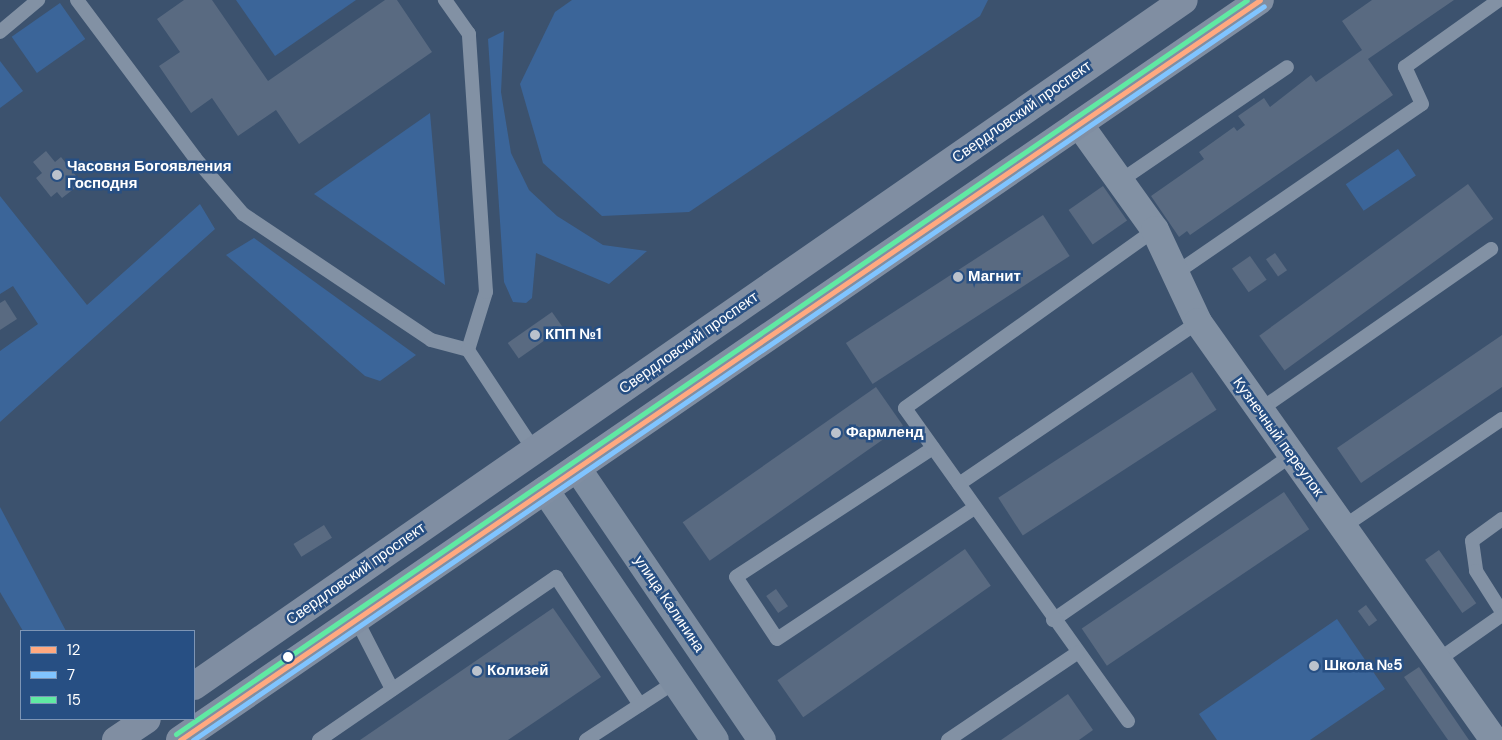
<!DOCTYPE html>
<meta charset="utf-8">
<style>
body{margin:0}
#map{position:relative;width:1502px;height:740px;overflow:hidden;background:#3c526e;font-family:"DM Sans",sans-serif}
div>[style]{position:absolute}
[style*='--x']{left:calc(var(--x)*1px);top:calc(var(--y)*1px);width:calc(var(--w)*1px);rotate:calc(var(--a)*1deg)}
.green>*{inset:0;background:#3b6599;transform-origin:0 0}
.building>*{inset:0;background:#596a81;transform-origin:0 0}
.service>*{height:14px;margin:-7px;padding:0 7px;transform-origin:7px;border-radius:7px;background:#8291a4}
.minor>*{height:28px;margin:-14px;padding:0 14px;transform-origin:14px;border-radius:14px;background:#8291a4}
.secondary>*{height:28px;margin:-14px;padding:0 14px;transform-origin:14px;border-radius:14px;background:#7d8da1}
.primary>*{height:28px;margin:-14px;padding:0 14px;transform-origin:14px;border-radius:14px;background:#808ea2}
.bus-1>*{height:5px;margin:-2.5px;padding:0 2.5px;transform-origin:2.5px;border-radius:2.5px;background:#ffa980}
.bus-2>*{height:5px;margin:-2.5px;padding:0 2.5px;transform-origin:2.5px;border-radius:2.5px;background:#80c4ff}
.bus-3>*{height:5px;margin:-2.5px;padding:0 2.5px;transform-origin:2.5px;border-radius:2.5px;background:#60e9a3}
.dots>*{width:14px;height:14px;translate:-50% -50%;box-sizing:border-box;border:2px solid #274f83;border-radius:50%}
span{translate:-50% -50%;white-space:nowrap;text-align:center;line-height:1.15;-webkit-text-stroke:5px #274f83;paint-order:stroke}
.street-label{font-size:15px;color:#fff}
.poi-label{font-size:15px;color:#fff;font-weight:700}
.left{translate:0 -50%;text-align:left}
.legend{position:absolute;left:20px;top:630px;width:175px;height:90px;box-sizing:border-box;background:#274f83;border:1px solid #7d95b5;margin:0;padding:6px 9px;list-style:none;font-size:15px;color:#fff}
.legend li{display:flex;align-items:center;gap:10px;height:25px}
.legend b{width:25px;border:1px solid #7d95b5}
</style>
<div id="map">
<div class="green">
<div style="clip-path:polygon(236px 0,356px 0,275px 56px)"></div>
<div style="clip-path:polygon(572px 0,988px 0,980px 16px,689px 212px,602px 216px,543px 163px,520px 84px,555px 12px)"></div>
<div style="left:60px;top:3px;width:44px;height:59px;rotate:55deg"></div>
<div style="clip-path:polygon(504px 31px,501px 92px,511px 153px,529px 190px,557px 216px,603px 245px,647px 251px,609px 284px,536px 253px,532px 298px,526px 303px,513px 302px,504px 282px,488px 39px)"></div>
<div style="clip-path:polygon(0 61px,23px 91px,0 108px)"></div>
<div style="clip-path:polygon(430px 113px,445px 285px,314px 194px)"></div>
<div style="left:1398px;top:149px;width:32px;height:63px;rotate:56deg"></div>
<div style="clip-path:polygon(0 196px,87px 305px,200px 204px,215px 229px,0 422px,0 351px,38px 324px,13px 286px,0 294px)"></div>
<div style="clip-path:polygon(254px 238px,416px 355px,380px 381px,365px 376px,226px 255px)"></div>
<div style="clip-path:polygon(0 507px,66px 631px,23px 631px,0 592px)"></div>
<div style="clip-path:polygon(1337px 619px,1385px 689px,1310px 740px,1217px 740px,1199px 714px)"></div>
</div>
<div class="building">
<div style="clip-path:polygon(184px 0,212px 0,268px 81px,385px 0,397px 0,432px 52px,299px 144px,276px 110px,238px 136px,212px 98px,191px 113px,159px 66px,180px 52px,157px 19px)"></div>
<div style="clip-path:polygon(1372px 0,1454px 0,1368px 59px,1393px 95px,1190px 235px,1187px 231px,1179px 237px,1151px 196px,1204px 159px,1199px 152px,1234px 127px,1237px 131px,1245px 125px,1238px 116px,1264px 98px,1270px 107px,1311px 75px,1316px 82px,1362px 50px,1342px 21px)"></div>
<div style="clip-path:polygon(46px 151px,55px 162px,61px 157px,77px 177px,70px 182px,75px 188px,62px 198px,57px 192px,51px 197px,36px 178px,42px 173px,33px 162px)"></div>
<div style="left:1468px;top:184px;width:43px;height:258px;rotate:54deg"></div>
<div style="left:1103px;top:186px;width:42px;height:42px;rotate:55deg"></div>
<div style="left:1043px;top:215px;width:49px;height:235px;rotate:57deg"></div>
<div style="left:1275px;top:253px;width:21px;height:11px;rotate:55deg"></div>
<div style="left:1250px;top:256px;width:29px;height:22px;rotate:55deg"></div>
<div style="clip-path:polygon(5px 300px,17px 319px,0 330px,0 303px)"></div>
<div style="left:552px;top:312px;width:19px;height:54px;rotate:55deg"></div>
<div style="clip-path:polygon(1502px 335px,1502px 387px,1361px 483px,1337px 448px)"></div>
<div style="left:1192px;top:372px;width:45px;height:231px;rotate:57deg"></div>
<div style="left:876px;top:387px;width:47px;height:236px;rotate:55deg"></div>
<div style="left:1284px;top:492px;width:45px;height:244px;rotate:56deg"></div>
<div style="left:324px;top:525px;width:15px;height:36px;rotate:58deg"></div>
<div style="left:965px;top:549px;width:45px;height:229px;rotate:55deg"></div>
<div style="left:1439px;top:550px;width:65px;height:17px;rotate:55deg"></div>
<div style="left:776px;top:589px;width:21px;height:12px;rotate:55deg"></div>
<div style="left:1366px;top:605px;width:19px;height:10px;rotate:54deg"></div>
<div style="clip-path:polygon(553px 608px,601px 677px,508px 740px,360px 740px)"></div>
<div style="clip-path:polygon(1419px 667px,1469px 740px,1448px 740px,1404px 677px)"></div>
<div style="clip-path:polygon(1068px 694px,1093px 730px,1079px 740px,1001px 740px)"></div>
</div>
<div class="service">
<div style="--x:77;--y:0;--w:197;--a:53.2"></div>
<div style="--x:195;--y:158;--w:74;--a:49.4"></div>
<div style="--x:243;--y:214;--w:226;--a:33.8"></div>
<div style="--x:431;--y:340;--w:38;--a:15"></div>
<div style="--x:468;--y:350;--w:61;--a:-72.8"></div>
<div style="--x:486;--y:292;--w:259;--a:-93.8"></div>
<div style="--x:469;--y:34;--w:42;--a:-125.2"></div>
<div style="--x:0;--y:32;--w:50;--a:-40.1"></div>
<div style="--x:1120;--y:181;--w:202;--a:-34.3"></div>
<div style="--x:1176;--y:273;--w:298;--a:-34.5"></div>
<div style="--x:1422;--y:104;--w:41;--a:-114.7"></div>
<div style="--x:1405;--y:67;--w:115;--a:-35.5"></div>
<div style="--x:468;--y:350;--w:120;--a:56.6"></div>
<div style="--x:1258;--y:411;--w:284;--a:-34.8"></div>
<div style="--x:933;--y:448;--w:235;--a:146.8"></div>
<div style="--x:736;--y:577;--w:74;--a:56.5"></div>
<div style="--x:777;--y:639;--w:237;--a:-33.6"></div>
<div style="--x:959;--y:484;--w:289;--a:-34.1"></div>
<div style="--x:1502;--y:519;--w:37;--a:144"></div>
<div style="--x:1472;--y:541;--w:30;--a:82"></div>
<div style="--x:1476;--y:571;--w:49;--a:57.6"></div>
<div style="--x:1343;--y:527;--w:192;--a:-34.2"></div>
<div style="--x:356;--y:619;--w:79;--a:62.8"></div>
<div style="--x:1053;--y:620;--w:290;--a:-34.6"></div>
<div style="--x:1438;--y:660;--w:78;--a:-35.1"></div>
<div style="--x:1128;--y:721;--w:384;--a:-125.5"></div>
<div style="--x:905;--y:408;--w:307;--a:-35.5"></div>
<div style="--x:319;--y:740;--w:288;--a:-34.5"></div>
<div style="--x:556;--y:577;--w:153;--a:56.7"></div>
<div style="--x:586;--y:740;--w:106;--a:-33.1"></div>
<div style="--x:948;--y:740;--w:156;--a:-34"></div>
</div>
<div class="minor">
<div style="--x:1079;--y:124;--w:130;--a:54.4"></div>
<div style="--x:1155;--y:230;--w:102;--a:64.9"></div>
<div style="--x:1198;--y:322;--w:512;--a:54.7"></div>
</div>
<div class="secondary">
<div style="--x:577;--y:468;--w:329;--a:55.8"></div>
<div style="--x:545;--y:490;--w:302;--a:55.8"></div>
</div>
<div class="primary">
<div style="--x:194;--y:686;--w:1204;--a:-34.72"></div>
<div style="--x:116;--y:740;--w:37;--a:-34"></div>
<div style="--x:180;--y:740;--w:1309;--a:-34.42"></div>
</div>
<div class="bus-1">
<div style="--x:180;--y:740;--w:1309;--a:-34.42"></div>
</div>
<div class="bus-2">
<div style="--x:193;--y:740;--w:1298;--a:-34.42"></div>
</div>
<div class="bus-3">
<div style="--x:176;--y:734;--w:1298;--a:-34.42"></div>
</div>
<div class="dots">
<div style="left:57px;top:175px;background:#bbc2cc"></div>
<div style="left:958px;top:277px;background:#bbc2cc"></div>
<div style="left:535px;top:335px;background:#bbc2cc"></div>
<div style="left:836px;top:433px;background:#bbc2cc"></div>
<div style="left:288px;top:657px;background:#fff"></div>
<div style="left:1314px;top:666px;background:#bbc2cc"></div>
<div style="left:477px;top:671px;background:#bbc2cc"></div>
</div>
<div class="street-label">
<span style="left:1022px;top:112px;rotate:-35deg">Свердловский проспект</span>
<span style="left:689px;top:343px;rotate:-35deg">Свердловский проспект</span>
<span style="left:1278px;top:437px;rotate:54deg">Кузнечный переулок</span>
<span style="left:356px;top:574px;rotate:-35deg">Свердловский проспект</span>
<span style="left:669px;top:604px;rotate:56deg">улица Калинина</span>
</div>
<div class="poi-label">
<span class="left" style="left:67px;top:175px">Часовня Богоявления<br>Господня</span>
<span class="left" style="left:968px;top:277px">Магнит</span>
<span class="left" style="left:545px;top:335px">КПП №1</span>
<span class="left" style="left:846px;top:433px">Фармленд</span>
<span class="left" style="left:1324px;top:666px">Школа №5</span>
<span class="left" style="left:487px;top:671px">Колизей</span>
</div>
<ul class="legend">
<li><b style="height:6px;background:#ffa980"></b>12</li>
<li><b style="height:6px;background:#80c4ff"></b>7</li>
<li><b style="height:6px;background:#60e9a3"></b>15</li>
</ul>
</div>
